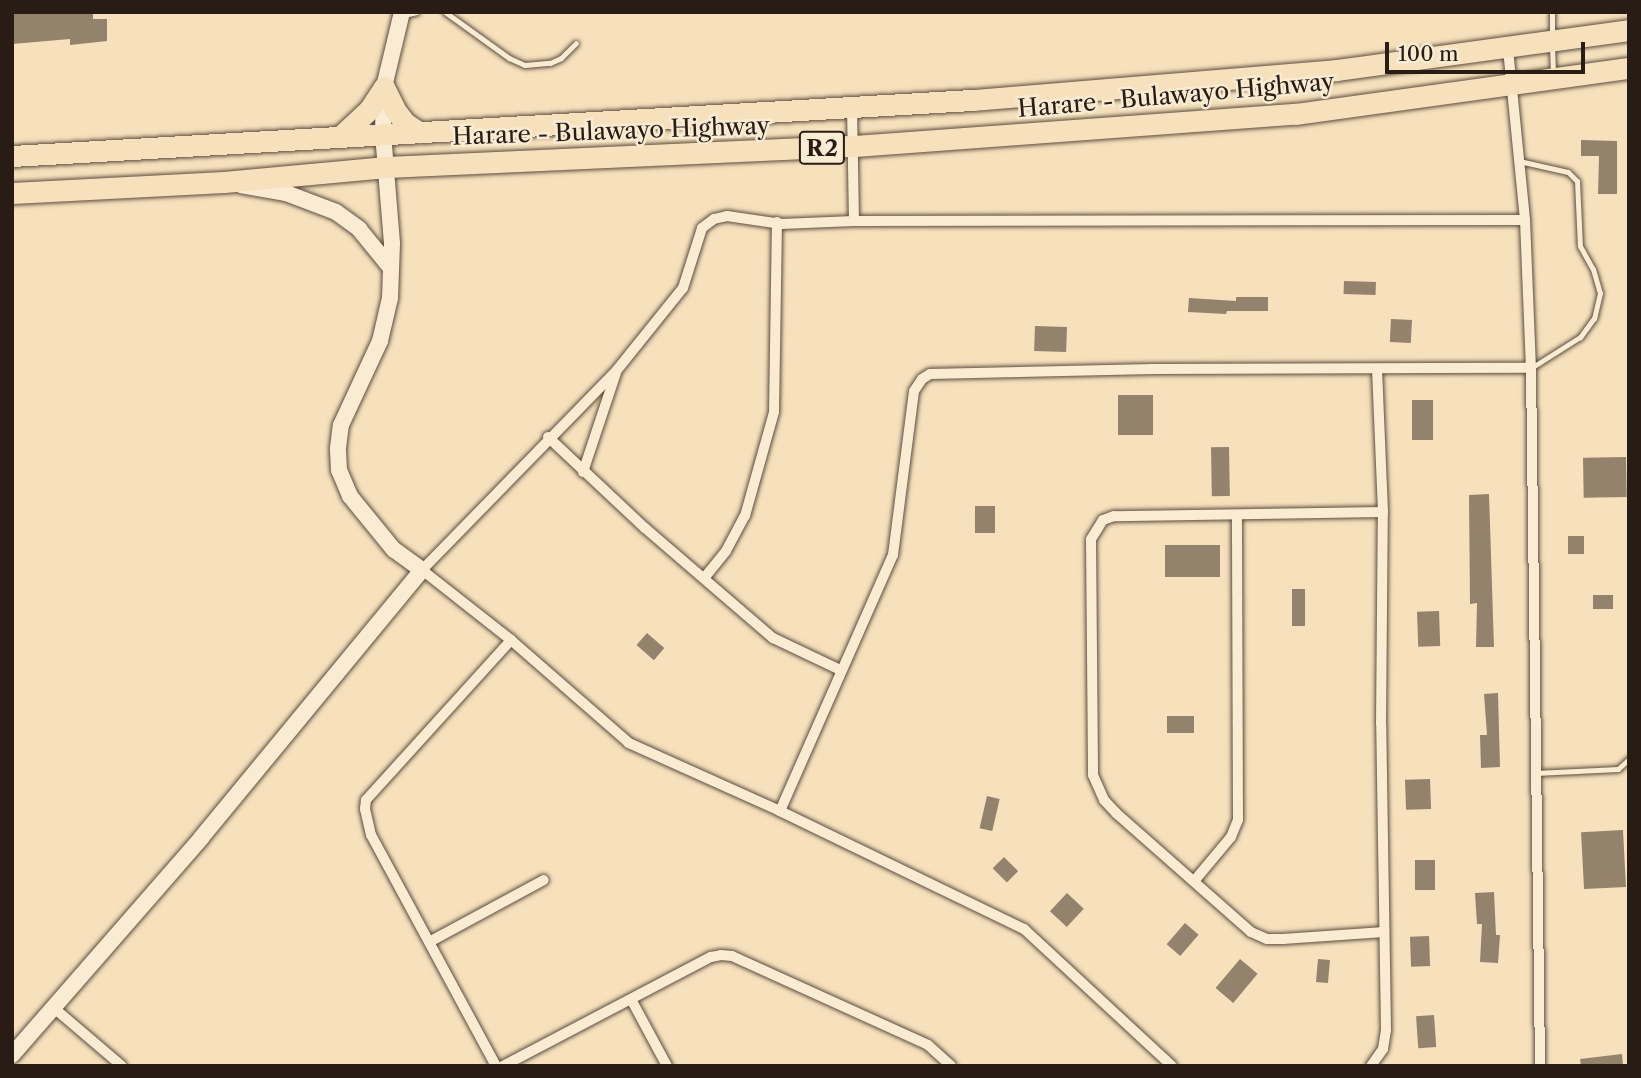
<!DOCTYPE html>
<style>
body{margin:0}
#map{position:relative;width:1641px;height:1078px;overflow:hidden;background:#f6e1bc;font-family:"Libre Caslon Text",serif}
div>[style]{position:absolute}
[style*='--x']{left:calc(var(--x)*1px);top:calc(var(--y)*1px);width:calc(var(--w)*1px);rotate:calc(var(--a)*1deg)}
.building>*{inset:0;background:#93826c;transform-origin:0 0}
.roads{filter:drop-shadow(0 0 2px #5c4d3f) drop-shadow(0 0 2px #5c4d3f)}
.lane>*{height:5px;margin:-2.5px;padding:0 2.5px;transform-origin:2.5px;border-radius:2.5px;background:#f9ecd3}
.street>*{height:10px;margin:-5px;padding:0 5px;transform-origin:5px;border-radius:5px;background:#f9ecd3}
.secondary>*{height:16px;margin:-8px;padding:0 8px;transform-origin:8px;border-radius:8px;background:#f9ecd3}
.highway>*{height:21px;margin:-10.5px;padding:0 10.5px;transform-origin:10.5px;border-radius:10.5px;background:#f6e1bc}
span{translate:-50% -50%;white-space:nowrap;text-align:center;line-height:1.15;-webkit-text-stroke:5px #f9ecd3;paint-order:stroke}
.shield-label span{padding:2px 5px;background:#f9ecd3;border:2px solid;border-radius:5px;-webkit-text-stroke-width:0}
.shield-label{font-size:23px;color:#281c15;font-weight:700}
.street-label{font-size:24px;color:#281c15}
.frame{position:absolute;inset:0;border:14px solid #281c15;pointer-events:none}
.scale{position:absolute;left:1385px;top:42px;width:200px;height:32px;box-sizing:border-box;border:4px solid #281c15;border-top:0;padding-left:9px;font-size:21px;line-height:24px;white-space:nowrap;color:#281c15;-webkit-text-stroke:5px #f9ecd3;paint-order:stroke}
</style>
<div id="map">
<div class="building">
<div style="clip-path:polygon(12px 12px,93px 12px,93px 19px,107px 19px,107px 41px,70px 45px,70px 39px,12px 44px)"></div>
<div style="clip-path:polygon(1581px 140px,1617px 141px,1617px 194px,1598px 194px,1599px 156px,1581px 156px)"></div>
<div style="left:1344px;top:281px;width:32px;height:13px;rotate:2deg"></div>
<div style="clip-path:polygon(1236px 297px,1268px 297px,1268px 311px,1227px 311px,1226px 314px,1188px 312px,1189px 298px,1236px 301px)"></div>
<div style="left:1391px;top:319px;width:21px;height:23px;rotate:3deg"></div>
<div style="left:1035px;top:326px;width:32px;height:25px;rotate:2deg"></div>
<div style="left:1118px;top:395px;width:35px;height:40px"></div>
<div style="left:1412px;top:400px;width:21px;height:40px"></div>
<div style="left:1229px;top:447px;width:49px;height:18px;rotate:89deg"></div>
<div style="left:1626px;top:457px;width:40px;height:43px;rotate:89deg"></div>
<div style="clip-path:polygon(1489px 494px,1494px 647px,1476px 647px,1477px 603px,1470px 604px,1469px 495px)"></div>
<div style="left:975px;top:506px;width:20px;height:27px"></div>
<div style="left:1568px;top:536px;width:16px;height:18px"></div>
<div style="left:1165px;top:545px;width:55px;height:32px"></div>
<div style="left:1292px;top:589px;width:13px;height:37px"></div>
<div style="left:1593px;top:595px;width:20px;height:14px"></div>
<div style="left:1439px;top:611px;width:35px;height:22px;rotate:88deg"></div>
<div style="left:647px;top:633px;width:23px;height:16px;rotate:41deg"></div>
<div style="clip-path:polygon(1498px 693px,1500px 767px,1481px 768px,1480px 735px,1487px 735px,1484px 694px)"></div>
<div style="left:1167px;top:716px;width:27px;height:17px"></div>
<div style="left:1430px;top:779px;width:30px;height:25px;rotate:88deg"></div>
<div style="left:987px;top:796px;width:13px;height:33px;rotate:13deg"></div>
<div style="left:1623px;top:830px;width:57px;height:42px;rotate:87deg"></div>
<div style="left:1004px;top:857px;width:20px;height:16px;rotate:45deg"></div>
<div style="left:1415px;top:860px;width:20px;height:30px"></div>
<div style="clip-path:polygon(1494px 892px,1496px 935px,1500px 935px,1498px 963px,1480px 962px,1482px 924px,1477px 924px,1475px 893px)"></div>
<div style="left:1067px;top:893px;width:23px;height:25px;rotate:43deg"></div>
<div style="left:1185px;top:923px;width:18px;height:28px;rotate:41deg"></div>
<div style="left:1429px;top:936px;width:30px;height:19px;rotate:88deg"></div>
<div style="left:1240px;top:959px;width:23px;height:38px;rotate:40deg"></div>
<div style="left:1318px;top:959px;width:12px;height:23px;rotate:5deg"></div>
<div style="left:1434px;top:1015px;width:32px;height:18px;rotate:86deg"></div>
<div style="clip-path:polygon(1622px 1054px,1623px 1066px,1581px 1066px,1580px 1059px)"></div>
</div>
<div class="roads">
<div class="lane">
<div style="--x:445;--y:12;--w:79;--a:35.7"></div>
<div style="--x:509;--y:58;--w:17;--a:24"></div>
<div style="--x:525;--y:65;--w:25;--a:-5"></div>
<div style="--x:550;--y:63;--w:12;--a:-24"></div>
<div style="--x:561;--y:58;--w:21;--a:-45"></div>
<div style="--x:1552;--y:12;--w:23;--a:90"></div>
<div style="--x:404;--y:15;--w:13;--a:-13"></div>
<div style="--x:1552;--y:45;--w:28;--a:88"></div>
<div style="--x:1519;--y:161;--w:50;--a:12.7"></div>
<div style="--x:1568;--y:172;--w:13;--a:45"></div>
<div style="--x:1577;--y:181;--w:65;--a:87.4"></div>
<div style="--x:1580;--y:246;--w:26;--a:61"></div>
<div style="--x:1593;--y:269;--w:25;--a:74"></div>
<div style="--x:1600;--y:293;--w:26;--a:103"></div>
<div style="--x:1594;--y:318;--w:24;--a:126"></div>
<div style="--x:1580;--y:337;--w:58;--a:147.7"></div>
<div style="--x:1535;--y:773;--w:83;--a:-2.8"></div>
<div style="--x:1618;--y:769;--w:15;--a:-42"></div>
</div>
<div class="street">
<div style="--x:1508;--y:49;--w:172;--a:84.3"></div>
<div style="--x:1525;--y:220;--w:148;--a:87.7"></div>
<div style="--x:1531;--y:368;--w:698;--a:89.26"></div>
<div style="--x:852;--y:107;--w:114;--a:89"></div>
<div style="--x:548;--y:437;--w:133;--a:43.2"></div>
<div style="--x:645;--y:528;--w:169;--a:40.7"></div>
<div style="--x:773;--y:638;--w:74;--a:25.5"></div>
<div style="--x:583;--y:472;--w:104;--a:-71.6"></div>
<div style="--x:1383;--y:512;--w:269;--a:179.1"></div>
<div style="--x:1114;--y:516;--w:12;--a:160"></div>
<div style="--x:1103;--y:520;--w:22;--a:122"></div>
<div style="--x:1091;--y:539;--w:236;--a:89.5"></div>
<div style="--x:1093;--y:775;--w:27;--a:66"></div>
<div style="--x:1104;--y:800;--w:18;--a:47"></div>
<div style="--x:1116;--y:813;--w:180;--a:41.4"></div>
<div style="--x:1251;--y:932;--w:17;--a:24"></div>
<div style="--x:1267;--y:939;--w:17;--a:0"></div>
<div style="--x:1284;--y:939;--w:99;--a:-4"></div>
<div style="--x:705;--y:577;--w:33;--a:-51"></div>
<div style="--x:726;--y:551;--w:40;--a:-62"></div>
<div style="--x:745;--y:516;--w:108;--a:-74.4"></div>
<div style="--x:774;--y:412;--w:190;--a:-89.1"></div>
<div style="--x:780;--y:811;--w:280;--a:-66.2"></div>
<div style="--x:893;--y:555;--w:165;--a:-82.7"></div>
<div style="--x:914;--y:391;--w:14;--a:-56"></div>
<div style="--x:922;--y:379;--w:9;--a:-32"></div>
<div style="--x:930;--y:374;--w:223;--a:-1.3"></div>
<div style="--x:1153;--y:369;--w:378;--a:-0.2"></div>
<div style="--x:1195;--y:880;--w:56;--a:-50.1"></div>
<div style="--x:1231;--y:837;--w:18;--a:-68"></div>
<div style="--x:1238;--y:820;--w:305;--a:-90.2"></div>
<div style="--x:431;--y:941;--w:128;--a:-28.4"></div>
<div style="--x:632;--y:1001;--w:74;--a:61.7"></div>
<div style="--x:54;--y:1008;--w:89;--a:40.5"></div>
<div style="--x:496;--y:1066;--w:263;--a:-118.4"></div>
<div style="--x:371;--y:835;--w:27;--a:-103"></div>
<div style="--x:365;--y:809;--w:9;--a:-84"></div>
<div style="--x:366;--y:800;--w:216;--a:-47.8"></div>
<div style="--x:503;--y:1066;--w:235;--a:-27.7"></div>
<div style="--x:711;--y:957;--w:10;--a:-11"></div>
<div style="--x:721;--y:955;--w:11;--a:5"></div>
<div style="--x:732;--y:956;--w:215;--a:24.4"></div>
<div style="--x:928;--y:1045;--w:31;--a:42"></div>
<div style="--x:1172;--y:1066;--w:202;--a:-137.2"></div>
<div style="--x:1024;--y:929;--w:271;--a:-154.2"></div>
<div style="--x:780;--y:811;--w:166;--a:-155.8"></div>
<div style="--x:629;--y:743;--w:157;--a:-138.9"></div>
<div style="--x:511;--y:640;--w:113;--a:-141.8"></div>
<div style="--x:422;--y:570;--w:279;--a:-45.7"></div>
<div style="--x:617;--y:370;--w:105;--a:-51.2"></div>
<div style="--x:683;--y:288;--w:63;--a:-72.4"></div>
<div style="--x:702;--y:228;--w:15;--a:-37"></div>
<div style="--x:714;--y:219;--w:13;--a:-13"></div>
<div style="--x:727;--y:216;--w:55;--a:8.4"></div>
<div style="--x:781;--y:224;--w:73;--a:-2.4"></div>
<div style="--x:854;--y:221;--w:671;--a:-0.09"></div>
<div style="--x:1371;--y:1066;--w:21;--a:-55"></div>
<div style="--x:1383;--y:1049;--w:19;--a:-81"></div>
<div style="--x:1386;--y:1030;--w:307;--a:-90.9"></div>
<div style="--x:1381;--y:723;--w:211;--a:-89.5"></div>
<div style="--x:1383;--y:512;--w:143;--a:-92.4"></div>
</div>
<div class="secondary">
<div style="--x:241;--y:185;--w:46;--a:10.1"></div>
<div style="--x:286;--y:193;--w:53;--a:20.8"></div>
<div style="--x:336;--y:212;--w:29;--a:36"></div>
<div style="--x:359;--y:229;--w:49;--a:50.8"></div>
<div style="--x:12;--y:1055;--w:288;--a:-48.9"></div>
<div style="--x:201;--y:838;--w:347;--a:-50.5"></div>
<div style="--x:422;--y:570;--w:34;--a:-144"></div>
<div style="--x:394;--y:550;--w:70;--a:-129.2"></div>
<div style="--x:350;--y:496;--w:28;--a:-113"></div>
<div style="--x:339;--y:470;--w:22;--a:-93"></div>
<div style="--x:338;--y:448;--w:23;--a:-83"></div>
<div style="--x:341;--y:425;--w:93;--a:-65.1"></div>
<div style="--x:380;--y:341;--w:44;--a:-76.9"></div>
<div style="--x:390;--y:298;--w:55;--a:-87.9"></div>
<div style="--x:392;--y:243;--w:109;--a:-94.7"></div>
<div style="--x:383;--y:134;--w:47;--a:-88.8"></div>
<div style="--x:384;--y:87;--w:77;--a:-76.5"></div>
</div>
<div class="highway">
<div style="--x:384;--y:87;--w:25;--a:64"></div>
<div style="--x:395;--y:110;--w:16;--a:52"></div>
<div style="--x:405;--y:123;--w:17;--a:33"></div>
<div style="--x:342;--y:135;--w:37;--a:-43"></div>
<div style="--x:369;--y:110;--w:27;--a:-57"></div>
<div style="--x:12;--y:156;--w:963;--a:-3.34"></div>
<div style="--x:973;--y:100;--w:365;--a:-4.7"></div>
<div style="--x:1337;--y:70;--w:295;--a:-7.8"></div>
<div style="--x:12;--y:193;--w:212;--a:-3"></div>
<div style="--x:224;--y:182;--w:163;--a:-5.3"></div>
<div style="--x:386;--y:167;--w:469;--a:-2.6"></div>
<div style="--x:855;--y:146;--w:442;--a:-4.2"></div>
<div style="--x:1296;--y:114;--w:336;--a:-7.9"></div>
</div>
</div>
<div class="shield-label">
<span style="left:822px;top:148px">R2</span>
</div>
<div class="street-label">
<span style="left:1176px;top:95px;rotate:-5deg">Harare - Bulawayo Highway</span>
<span style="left:611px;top:131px;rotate:-2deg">Harare - Bulawayo Highway</span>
</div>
<div class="frame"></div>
<div class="scale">100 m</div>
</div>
